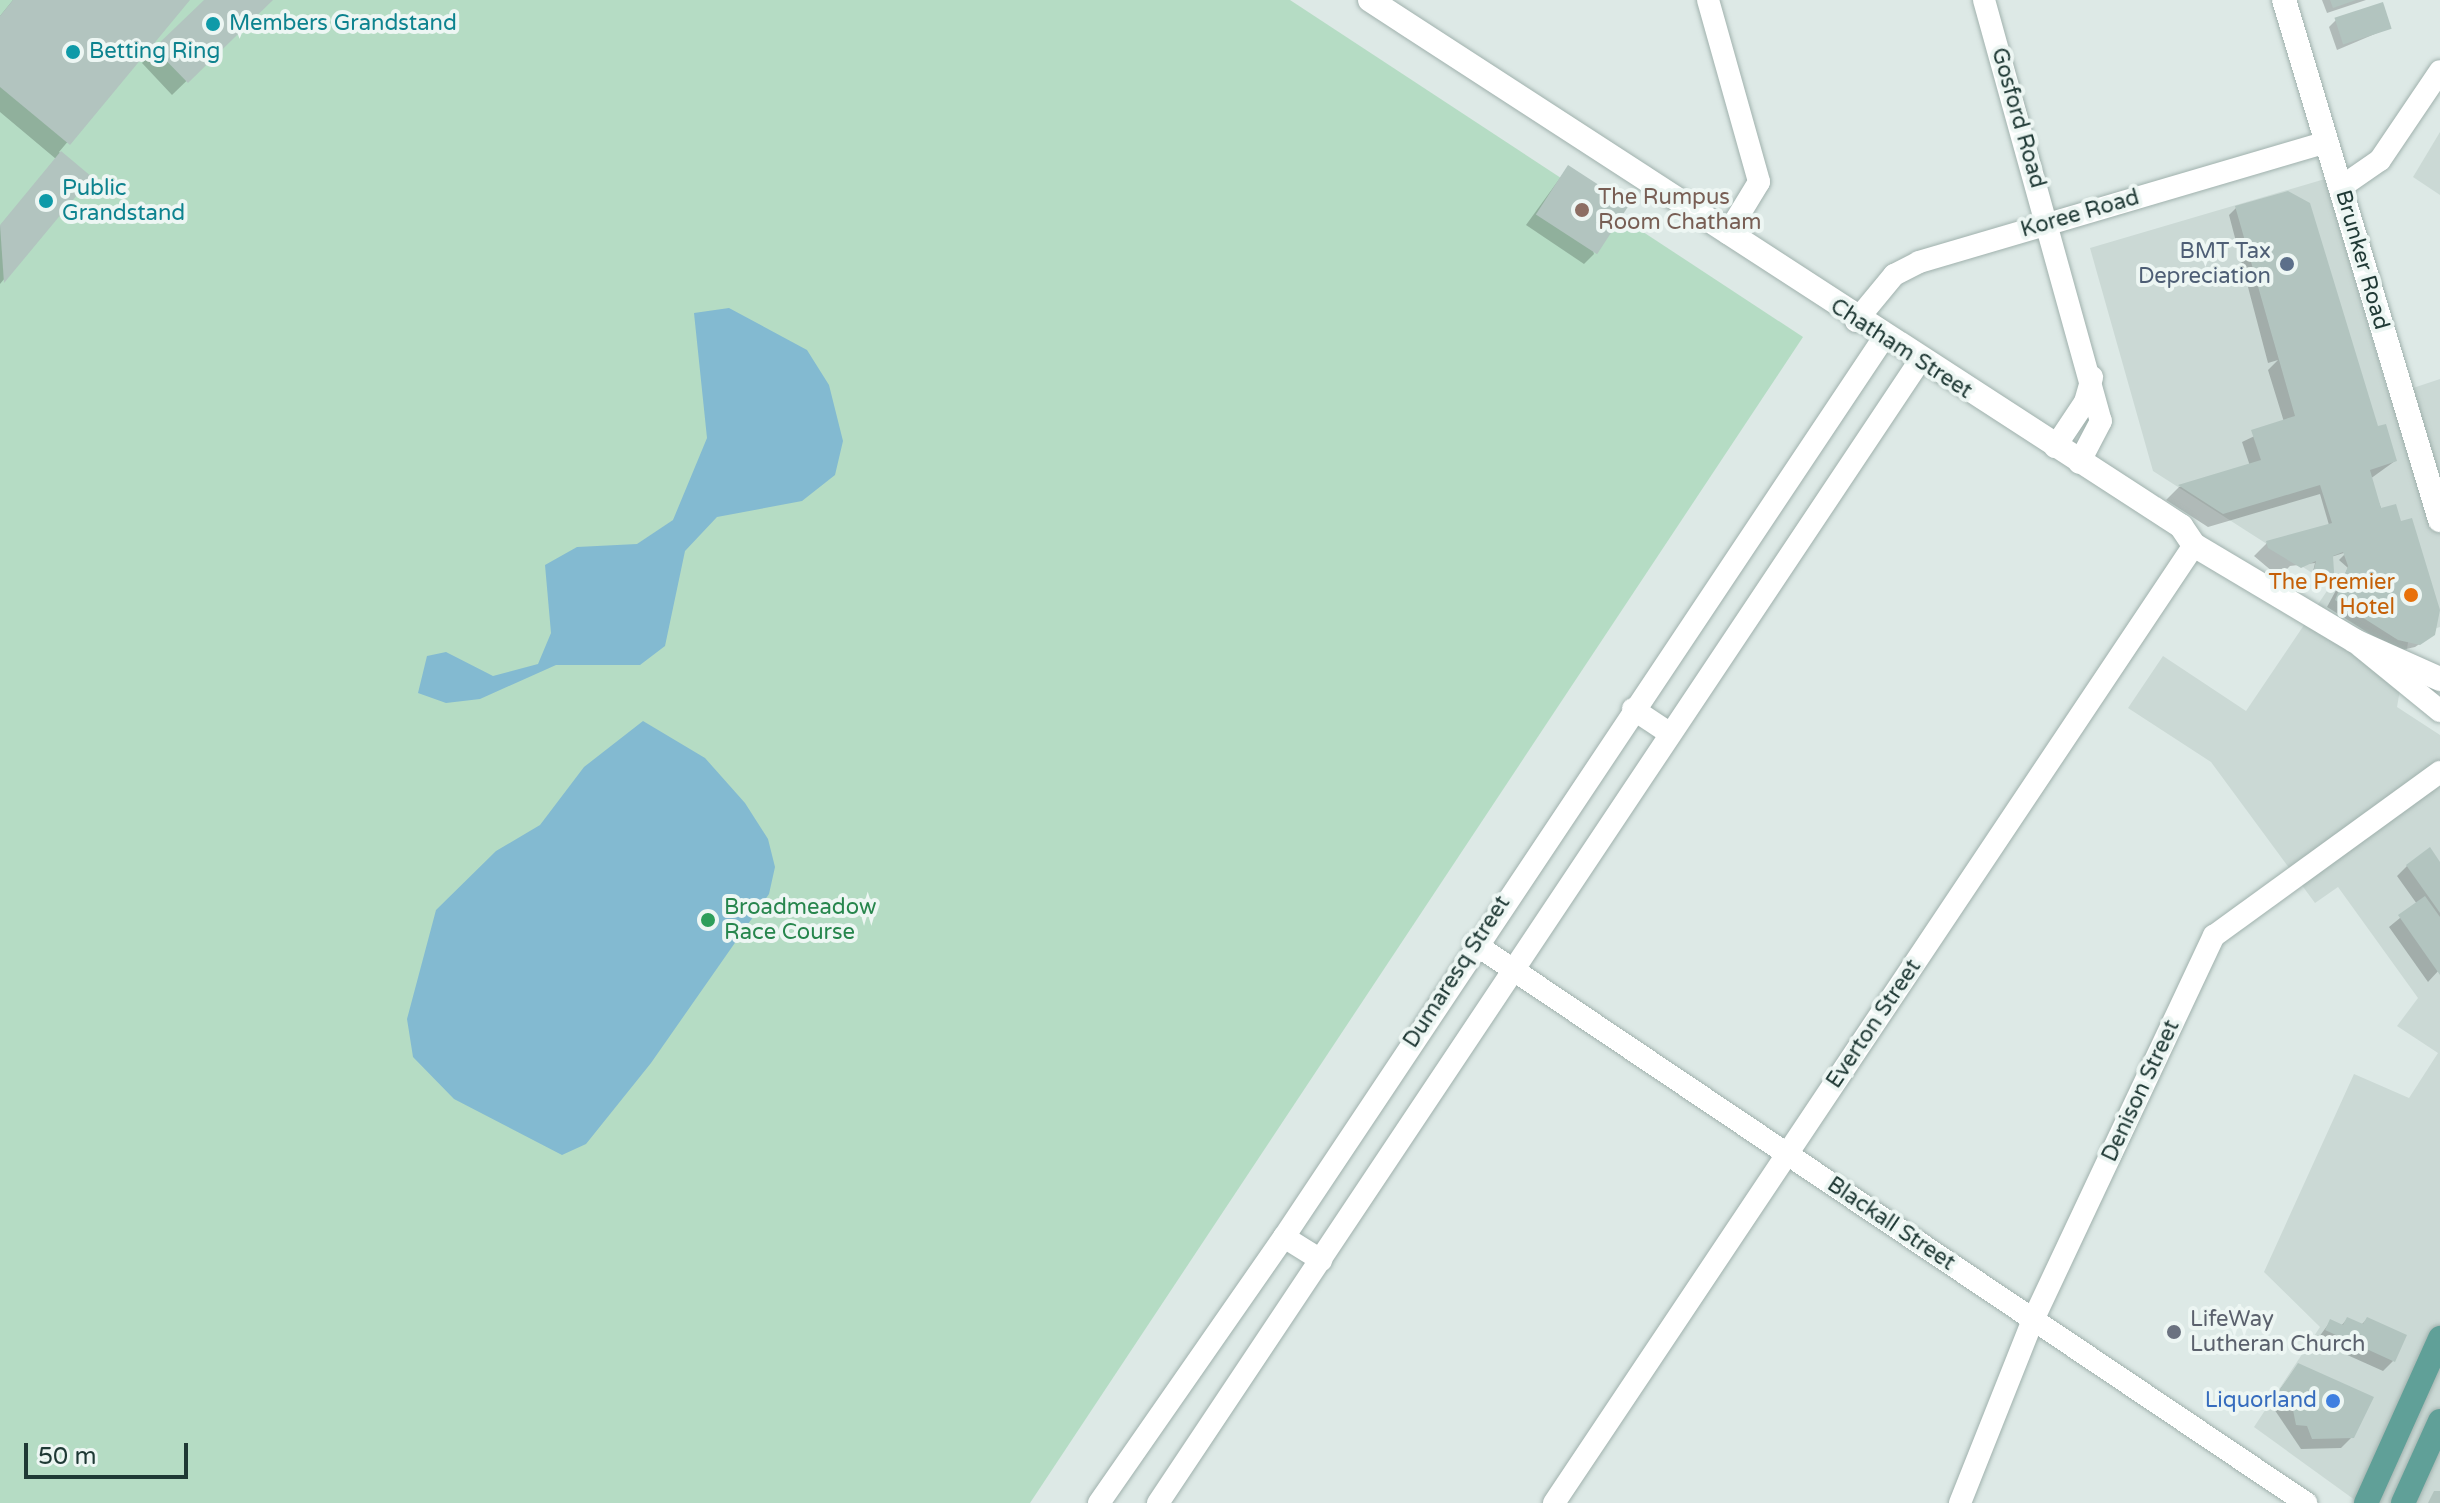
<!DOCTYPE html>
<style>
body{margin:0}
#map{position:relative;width:2440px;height:1503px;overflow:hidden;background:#dde9e6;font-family:"Varela Round",sans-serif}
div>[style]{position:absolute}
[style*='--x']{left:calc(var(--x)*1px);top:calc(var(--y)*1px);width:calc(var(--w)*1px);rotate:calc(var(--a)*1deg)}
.built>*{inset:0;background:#cbd9d5}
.green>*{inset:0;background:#b5dcc4}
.water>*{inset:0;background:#83bad1}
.shadow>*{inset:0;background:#0003}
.building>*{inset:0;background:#b2c4bf;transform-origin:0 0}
.roads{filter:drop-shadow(0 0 2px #a0b1ad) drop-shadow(0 0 2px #a0b1ad)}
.street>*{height:22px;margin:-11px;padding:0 11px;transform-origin:11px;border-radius:11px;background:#fff}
.secondary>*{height:24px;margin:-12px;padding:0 12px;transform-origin:12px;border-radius:12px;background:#fff}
.primary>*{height:24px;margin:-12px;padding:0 12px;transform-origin:12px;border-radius:12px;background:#60a098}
.dots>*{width:22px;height:22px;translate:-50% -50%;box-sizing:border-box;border:4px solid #edf6f3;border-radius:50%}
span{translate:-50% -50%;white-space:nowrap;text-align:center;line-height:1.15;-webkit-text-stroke:8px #edf6f3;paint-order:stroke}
.culture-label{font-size:22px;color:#0d838f}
.left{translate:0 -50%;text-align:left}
.street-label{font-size:22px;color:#1f3935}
.education-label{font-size:22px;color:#785e54}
.service-label{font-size:22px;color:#4e5e75}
.right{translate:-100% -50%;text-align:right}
.food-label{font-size:22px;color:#c56008}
.leisure-label{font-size:22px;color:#27864d}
.worship-label{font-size:22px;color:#5b616d}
.shop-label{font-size:22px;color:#366cbe}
.scale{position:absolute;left:24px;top:1443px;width:164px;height:36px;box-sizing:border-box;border:4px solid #1f3935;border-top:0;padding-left:10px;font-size:24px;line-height:28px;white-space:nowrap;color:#1f3935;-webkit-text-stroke:6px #edf6f3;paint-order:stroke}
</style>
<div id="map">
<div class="built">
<div style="clip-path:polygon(2440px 132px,2440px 195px,2413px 177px)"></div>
<div style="clip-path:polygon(2325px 179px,2389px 396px,2440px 379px,2440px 627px,2409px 637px,2397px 707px,2440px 735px,2440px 1503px,2359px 1503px,2254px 1427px,2320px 1327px,2264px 1272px,2354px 1074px,2409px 1098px,2438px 1053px,2397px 1026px,2418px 998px,2338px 887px,2315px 903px,2211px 762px,2128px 708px,2163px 656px,2246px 711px,2331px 585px,2153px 471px,2090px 248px)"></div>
</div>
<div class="green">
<div style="clip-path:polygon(0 0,1290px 0,1803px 337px,1030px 1503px,0 1503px)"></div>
</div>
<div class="water">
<div style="clip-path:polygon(729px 308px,807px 350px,829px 385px,843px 441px,835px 475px,802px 501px,717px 517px,685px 551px,665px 646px,640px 665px,556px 665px,480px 699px,446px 703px,418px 693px,427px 656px,446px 652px,493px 676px,538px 664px,551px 633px,545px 565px,577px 547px,637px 544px,673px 520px,707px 438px,694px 313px)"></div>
<div style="clip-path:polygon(643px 721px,705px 758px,745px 803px,768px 839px,775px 867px,769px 894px,651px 1063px,586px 1144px,562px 1155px,454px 1099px,413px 1057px,407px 1019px,436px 910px,496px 851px,540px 825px,584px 767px)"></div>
</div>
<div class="shadow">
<div style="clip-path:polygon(13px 0,187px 0,59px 152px,89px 177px,0 284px,0 226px,56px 159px,0 112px,0 16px)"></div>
<div style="clip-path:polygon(207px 0,270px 0,172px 95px,142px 63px)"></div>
<div style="clip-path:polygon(2322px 0,2366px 0,2327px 13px)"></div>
<div style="clip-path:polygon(2336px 20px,2389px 28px,2337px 50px,2329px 27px)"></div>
<div style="clip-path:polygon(1568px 167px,1594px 254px,1584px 264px,1526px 225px)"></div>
<div style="clip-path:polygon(2236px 208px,2395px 461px,2370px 479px,2430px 637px,2415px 647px,2397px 651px,2327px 607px,2348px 568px,2339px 560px,2347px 552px,2331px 557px,2331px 588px,2312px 576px,2315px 563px,2290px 566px,2279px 577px,2254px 556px,2267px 543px,2329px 525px,2320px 494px,2208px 527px,2166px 500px,2179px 487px,2250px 466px,2242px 442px,2284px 422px,2268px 370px,2278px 360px,2268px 363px,2229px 215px)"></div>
<div style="clip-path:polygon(2440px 865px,2440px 969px,2428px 982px,2389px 927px,2417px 904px,2397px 876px,2407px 866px)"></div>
<div style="clip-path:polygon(2347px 1319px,2361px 1325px,2367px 1319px,2393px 1361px,2383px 1371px,2316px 1341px,2330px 1322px,2341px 1326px)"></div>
<div style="clip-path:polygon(2298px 1365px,2352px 1437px,2341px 1448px,2301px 1449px,2270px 1403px)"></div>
</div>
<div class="building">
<div style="clip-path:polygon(13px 0,190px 0,70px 145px,0 87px,0 16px)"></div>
<div style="clip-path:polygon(204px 0,273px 0,188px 83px,154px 48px)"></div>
<div style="clip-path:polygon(2330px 0,2356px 0,2333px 8px)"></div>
<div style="left:2383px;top:2px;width:28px;height:51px;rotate:72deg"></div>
<div style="clip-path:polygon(61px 151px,92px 177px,4px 283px,0 225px)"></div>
<div style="left:1568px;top:165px;width:73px;height:59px;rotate:33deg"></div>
<div style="clip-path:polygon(2288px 191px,2310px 203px,2378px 426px,2386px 424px,2397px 461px,2370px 470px,2381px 508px,2396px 504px,2401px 521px,2412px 518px,2440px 610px,2435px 635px,2420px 645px,2398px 640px,2335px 600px,2348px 566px,2343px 552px,2333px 556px,2335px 587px,2313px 573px,2316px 561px,2301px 568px,2268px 548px,2266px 541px,2332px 523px,2320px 485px,2223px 514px,2178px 485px,2261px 460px,2251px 430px,2295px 416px,2235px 206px)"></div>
<div style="clip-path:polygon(2430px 847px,2440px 862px,2440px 913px,2406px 865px)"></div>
<div style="clip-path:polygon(2425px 896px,2440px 917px,2440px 975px,2398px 915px)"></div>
<div style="clip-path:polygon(2347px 1317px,2363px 1324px,2367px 1317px,2407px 1335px,2395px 1362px,2325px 1330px,2330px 1319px,2343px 1325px)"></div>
<div style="clip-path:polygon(2298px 1363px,2374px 1397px,2354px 1438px,2312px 1439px,2307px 1426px,2296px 1425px,2291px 1400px,2279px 1391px)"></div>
<div style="clip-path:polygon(2434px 1491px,2440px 1491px,2440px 1503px,2428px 1503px)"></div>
</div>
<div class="roads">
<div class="street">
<div style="--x:1708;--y:0;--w:189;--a:74.3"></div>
<div style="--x:1759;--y:182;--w:60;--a:121.3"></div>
<div style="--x:1984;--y:0;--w:437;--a:74.5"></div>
<div style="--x:2101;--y:421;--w:47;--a:117.6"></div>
<div style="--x:2341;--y:187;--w:47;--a:-34.7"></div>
<div style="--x:2380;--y:160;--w:107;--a:-56"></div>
<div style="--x:1856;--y:321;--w:60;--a:-50.4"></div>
<div style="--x:1894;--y:275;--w:28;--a:-27"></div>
<div style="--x:1919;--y:262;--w:424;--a:-16.4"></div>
<div style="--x:2055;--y:447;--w:54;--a:-56.3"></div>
<div style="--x:2085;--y:402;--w:26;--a:-74"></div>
<div style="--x:2360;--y:646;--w:103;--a:39.1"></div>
<div style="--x:1633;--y:709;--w:43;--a:33.7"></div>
<div style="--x:1475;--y:944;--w:1002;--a:33.93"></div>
<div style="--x:1284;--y:1237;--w:44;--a:31.9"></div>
<div style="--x:1099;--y:1503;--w:324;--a:-55.2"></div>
<div style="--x:1284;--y:1237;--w:1079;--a:-56.3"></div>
<div style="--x:1158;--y:1503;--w:1371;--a:-56.3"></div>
<div style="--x:1554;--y:1503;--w:1152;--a:-56.25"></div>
<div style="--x:1960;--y:1503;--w:197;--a:-68.3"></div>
<div style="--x:2033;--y:1320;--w:425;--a:-64.8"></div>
<div style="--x:2214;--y:936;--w:279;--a:-36"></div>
</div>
<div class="secondary">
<div style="--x:1370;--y:0;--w:967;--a:32.97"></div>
<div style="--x:2181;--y:526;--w:23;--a:56"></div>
<div style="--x:2194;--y:545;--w:187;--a:30.8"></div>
<div style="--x:2355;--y:641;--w:93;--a:24.1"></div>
<div style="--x:2284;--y:0;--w:543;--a:73.3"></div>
</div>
<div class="primary">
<div style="--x:2366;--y:1503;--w:181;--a:-65.8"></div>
<div style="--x:2403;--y:1503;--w:90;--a:-65.7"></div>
</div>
</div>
<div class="dots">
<div style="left:213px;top:24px;background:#0f9aa8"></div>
<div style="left:73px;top:52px;background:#0f9aa8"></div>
<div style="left:46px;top:201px;background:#0f9aa8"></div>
<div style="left:1582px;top:210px;background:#8d6e63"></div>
<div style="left:2287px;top:264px;background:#5c6f8a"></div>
<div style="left:2411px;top:595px;background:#e8710a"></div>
<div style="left:708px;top:920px;background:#2e9e5b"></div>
<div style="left:2174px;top:1332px;background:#6b7280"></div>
<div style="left:2333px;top:1401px;background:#3f7fe0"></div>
</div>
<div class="culture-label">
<span class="left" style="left:229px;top:24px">Members Grandstand</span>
<span class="left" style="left:89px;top:52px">Betting Ring</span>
<span class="left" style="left:62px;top:201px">Public<br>Grandstand</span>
</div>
<div class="street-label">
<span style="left:2018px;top:118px;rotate:74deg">Gosford Road</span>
<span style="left:2080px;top:214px;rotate:-16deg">Koree Road</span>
<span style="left:2362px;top:260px;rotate:74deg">Brunker Road</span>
<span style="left:1901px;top:349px;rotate:33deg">Chatham Street</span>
<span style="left:1457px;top:972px;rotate:-57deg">Dumaresq Street</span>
<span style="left:1874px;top:1024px;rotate:-56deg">Everton Street</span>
<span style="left:2141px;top:1091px;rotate:-65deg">Denison Street</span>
<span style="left:1891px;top:1224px;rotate:34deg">Blackall Street</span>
</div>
<div class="education-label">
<span class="left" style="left:1598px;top:210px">The Rumpus<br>Room Chatham</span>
</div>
<div class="service-label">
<span class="right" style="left:2271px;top:264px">BMT Tax<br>Depreciation</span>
</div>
<div class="food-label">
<span class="right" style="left:2395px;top:595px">The Premier<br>Hotel</span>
</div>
<div class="leisure-label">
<span class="left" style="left:724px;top:920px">Broadmeadow<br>Race Course</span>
</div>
<div class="worship-label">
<span class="left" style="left:2190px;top:1332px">LifeWay<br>Lutheran Church</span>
</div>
<div class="shop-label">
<span class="right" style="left:2317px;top:1401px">Liquorland</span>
</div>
<div class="scale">50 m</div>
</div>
